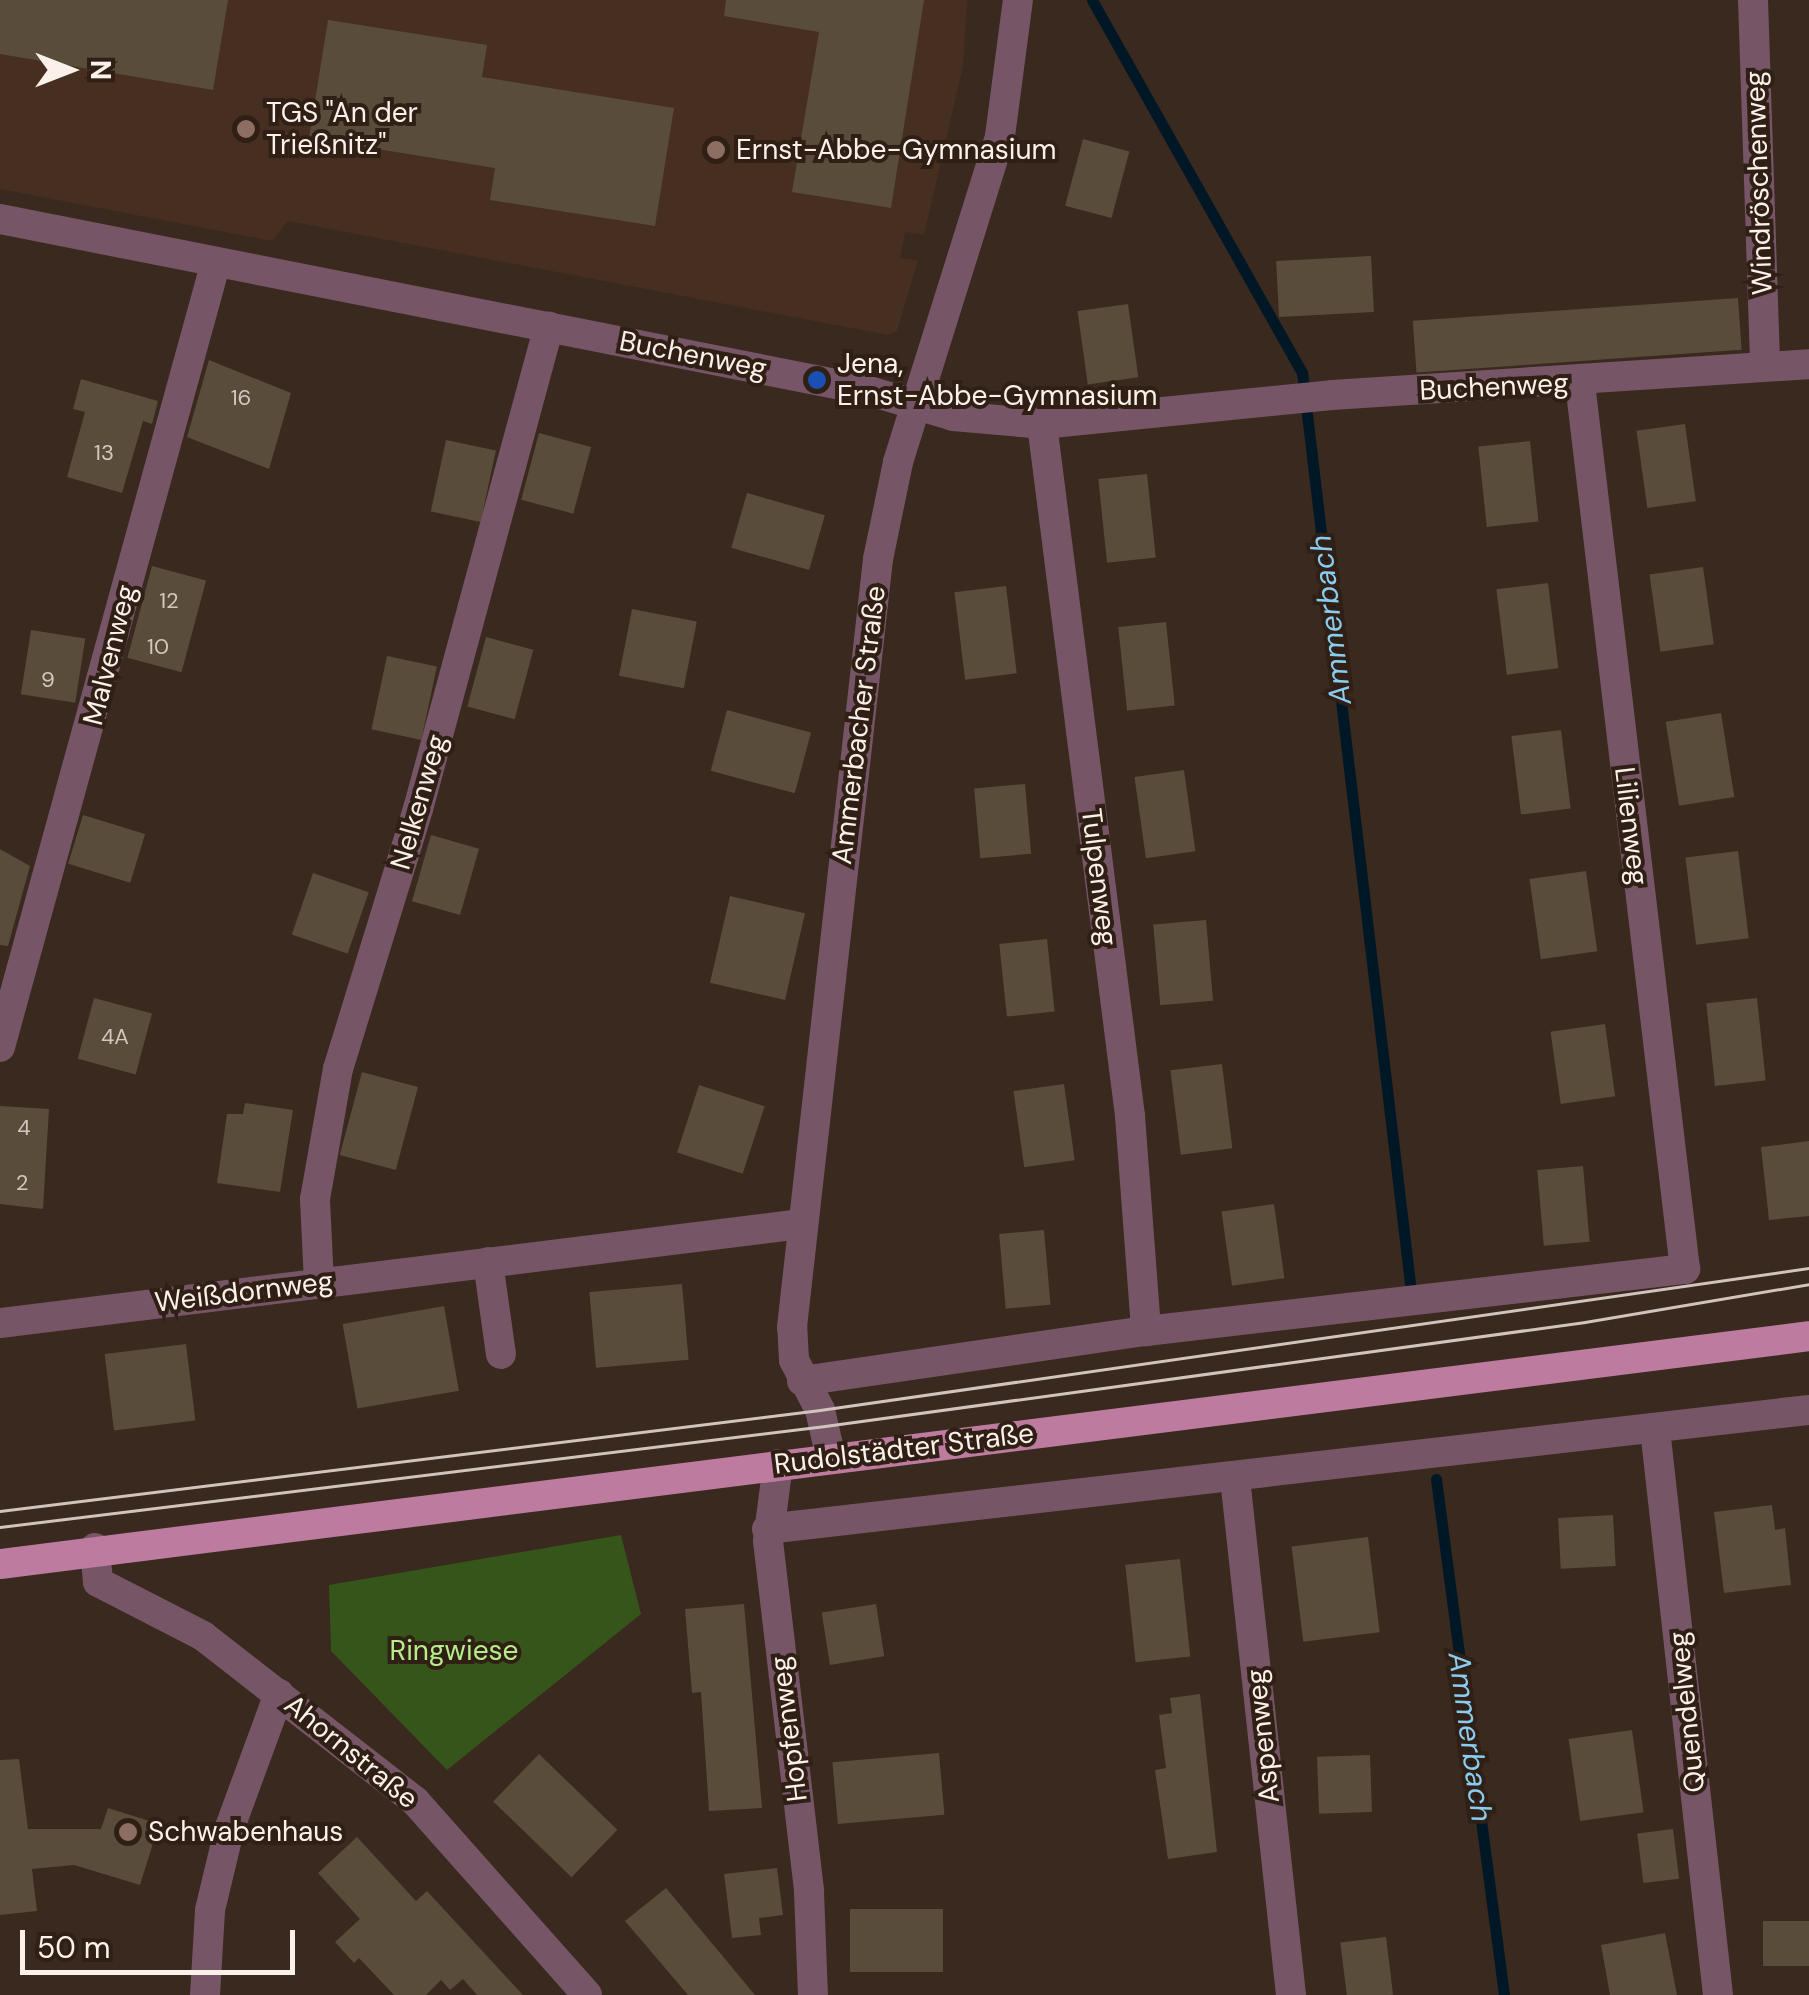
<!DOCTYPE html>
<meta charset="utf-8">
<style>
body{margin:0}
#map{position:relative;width:1809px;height:1995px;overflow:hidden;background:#39291e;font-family:"DM Sans",sans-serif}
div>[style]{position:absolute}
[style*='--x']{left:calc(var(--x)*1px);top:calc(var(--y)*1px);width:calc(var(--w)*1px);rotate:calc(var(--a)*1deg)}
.built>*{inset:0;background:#462f20}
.green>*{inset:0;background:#36551a}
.stream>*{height:11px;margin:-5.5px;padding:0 5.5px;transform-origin:5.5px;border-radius:5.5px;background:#001826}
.building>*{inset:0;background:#594c3b;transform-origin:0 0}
.minor>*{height:30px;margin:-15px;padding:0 15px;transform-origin:15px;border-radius:15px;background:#765566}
.major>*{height:30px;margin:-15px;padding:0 15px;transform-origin:15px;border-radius:15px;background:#bd7b9f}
.tram>*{height:2.5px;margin:-1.25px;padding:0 1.25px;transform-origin:1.25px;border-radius:1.25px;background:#d0c4bc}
.dots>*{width:28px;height:28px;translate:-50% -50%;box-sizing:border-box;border:5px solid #2f1f14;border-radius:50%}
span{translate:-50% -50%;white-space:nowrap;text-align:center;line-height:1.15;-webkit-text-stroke:8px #2f1f14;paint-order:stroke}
.number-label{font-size:22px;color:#d3c8be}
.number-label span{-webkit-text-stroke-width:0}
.poi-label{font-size:28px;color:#fcf1ea}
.left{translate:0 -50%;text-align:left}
.street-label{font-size:28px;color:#fcf1ea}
.park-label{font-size:28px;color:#b5ed89}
.water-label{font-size:30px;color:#89ccf0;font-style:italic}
.north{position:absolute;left:20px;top:20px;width:100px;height:100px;-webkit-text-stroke:8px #2f1f14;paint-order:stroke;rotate:90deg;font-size:28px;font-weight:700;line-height:40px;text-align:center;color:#fcf1ea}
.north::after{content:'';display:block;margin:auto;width:35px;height:45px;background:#fcf1ea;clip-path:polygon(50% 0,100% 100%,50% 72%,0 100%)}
.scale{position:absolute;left:20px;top:1930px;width:275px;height:45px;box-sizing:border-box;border:5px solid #fcf1ea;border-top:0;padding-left:12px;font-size:30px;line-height:35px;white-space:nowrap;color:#fcf1ea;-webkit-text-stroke:8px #2f1f14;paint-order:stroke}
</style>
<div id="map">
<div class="built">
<div style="clip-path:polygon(0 0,967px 0,963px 66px,924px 235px,905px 232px,900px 258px,918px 260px,897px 331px,888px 335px,288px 221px,272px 241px,0 189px)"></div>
</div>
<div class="green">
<div style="clip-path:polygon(621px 1535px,641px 1614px,447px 1770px,331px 1651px,329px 1585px)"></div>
</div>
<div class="stream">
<div style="--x:1092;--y:0;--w:427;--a:60.6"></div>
<div style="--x:1302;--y:372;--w:926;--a:83.24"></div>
<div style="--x:1436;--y:1479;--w:520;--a:82.49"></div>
</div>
<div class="building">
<div style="clip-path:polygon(0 0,228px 0,213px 90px,0 54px)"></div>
<div style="clip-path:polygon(726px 0,924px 0,891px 208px,792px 192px,819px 32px,724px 16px)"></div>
<div style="clip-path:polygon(328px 20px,487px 45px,482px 77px,674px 108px,655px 226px,490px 200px,495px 168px,309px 138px)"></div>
<div style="left:1083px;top:139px;width:48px;height:69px;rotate:15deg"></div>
<div style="left:1371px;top:256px;width:56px;height:95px;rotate:87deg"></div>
<div style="left:1738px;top:298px;width:52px;height:326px;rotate:86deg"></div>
<div style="left:1128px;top:304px;width:74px;height:51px;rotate:82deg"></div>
<div style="clip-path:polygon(209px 360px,291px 393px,269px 469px,187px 437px)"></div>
<div style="clip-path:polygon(81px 379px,158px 401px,152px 424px,143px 421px,122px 493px,67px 477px,85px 412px,73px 409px)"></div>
<div style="left:1685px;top:424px;width:78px;height:49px;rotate:82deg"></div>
<div style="left:539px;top:433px;width:54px;height:69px;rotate:15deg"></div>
<div style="left:446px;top:440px;width:51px;height:73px;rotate:12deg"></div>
<div style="left:1530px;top:441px;width:81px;height:52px;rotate:84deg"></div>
<div style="left:1147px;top:474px;width:84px;height:49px;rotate:84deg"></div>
<div style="left:747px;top:493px;width:81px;height:57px;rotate:16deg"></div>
<div style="left:152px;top:566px;width:56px;height:95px;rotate:15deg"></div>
<div style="left:1703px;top:567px;width:78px;height:54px;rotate:82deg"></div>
<div style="left:1548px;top:583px;width:86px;height:52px;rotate:83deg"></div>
<div style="left:1006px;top:586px;width:88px;height:52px;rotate:83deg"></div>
<div style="left:632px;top:609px;width:66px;height:68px;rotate:11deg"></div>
<div style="left:1166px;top:622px;width:84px;height:48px;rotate:84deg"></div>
<div style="left:31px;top:630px;width:55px;height:65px;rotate:9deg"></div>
<div style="left:486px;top:637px;width:49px;height:72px;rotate:15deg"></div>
<div style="left:387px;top:656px;width:51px;height:75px;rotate:12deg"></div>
<div style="left:727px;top:710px;width:87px;height:63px;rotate:15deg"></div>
<div style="left:1721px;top:713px;width:85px;height:56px;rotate:81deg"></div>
<div style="left:1561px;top:730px;width:79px;height:50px;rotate:83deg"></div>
<div style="left:1184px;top:770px;width:82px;height:50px;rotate:82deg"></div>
<div style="left:1025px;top:784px;width:70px;height:51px;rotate:85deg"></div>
<div style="left:83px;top:815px;width:65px;height:51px;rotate:17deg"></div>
<div style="left:431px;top:835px;width:50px;height:69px;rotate:16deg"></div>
<div style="clip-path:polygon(0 849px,30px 866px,8px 946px,0 945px)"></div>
<div style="left:1738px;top:851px;width:88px;height:53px;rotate:83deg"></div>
<div style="left:1586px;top:871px;width:81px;height:57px;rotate:82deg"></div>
<div style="left:313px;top:873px;width:59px;height:65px;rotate:19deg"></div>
<div style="left:730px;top:896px;width:77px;height:89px;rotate:13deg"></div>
<div style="left:1206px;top:920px;width:81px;height:53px;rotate:85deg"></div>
<div style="left:1047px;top:939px;width:73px;height:48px;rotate:84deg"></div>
<div style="left:94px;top:998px;width:60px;height:63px;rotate:15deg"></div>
<div style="left:1757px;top:998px;width:83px;height:51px;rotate:84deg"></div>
<div style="left:1605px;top:1024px;width:73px;height:55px;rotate:82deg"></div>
<div style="left:1222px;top:1064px;width:85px;height:52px;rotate:83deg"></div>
<div style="left:362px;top:1072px;width:58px;height:86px;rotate:15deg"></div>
<div style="left:1064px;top:1084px;width:77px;height:51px;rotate:82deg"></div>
<div style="left:699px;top:1085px;width:69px;height:71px;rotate:18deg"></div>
<div style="clip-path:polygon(245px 1103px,293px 1110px,280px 1192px,217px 1183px,227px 1114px,243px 1114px)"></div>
<div style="clip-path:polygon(0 1106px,49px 1109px,43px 1209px,0 1204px)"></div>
<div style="clip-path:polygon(1809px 1141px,1809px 1216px,1769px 1220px,1761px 1147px)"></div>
<div style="left:1583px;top:1166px;width:76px;height:46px;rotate:85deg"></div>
<div style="left:1274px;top:1204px;width:75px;height:53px;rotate:82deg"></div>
<div style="left:1044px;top:1230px;width:75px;height:45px;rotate:85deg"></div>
<div style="left:682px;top:1284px;width:76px;height:93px;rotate:85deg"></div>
<div style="left:444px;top:1306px;width:86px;height:103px;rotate:80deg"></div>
<div style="left:186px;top:1344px;width:77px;height:82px;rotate:83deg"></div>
<div style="clip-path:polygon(1772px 1505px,1775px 1530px,1785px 1528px,1791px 1585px,1724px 1593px,1714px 1512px)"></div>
<div style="left:1613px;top:1515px;width:51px;height:55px;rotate:87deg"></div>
<div style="left:1368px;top:1537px;width:96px;height:77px;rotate:83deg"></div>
<div style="left:1180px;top:1559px;width:98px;height:55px;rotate:84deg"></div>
<div style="clip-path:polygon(744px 1604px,762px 1808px,709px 1811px,701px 1692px,692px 1693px,685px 1609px)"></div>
<div style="left:876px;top:1604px;width:53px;height:55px;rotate:81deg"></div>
<div style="clip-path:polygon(1200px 1694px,1217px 1852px,1168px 1859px,1155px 1770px,1166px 1768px,1159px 1715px,1172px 1713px,1170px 1698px)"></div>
<div style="left:1632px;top:1730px;width:83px;height:64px;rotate:82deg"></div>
<div style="left:939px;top:1753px;width:62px;height:107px;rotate:85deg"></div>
<div style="left:539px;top:1754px;width:109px;height:66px;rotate:44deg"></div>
<div style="left:1370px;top:1755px;width:57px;height:53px;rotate:88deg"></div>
<div style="clip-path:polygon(19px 1759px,28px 1829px,101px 1829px,108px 1808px,159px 1824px,140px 1885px,74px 1865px,32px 1869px,37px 1911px,0 1915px,0 1760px)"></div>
<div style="left:1673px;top:1829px;width:50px;height:36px;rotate:83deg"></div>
<div style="clip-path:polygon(357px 1837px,416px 1901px,427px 1891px,523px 1995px,477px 1995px,463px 1979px,450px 1990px,441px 1980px,426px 1995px,394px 1995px,359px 1958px,354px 1963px,335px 1942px,360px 1919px,318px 1873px)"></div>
<div style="clip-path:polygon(777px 1868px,783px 1915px,759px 1918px,761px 1935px,732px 1938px,724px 1874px)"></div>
<div style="clip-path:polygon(666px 1888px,755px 1995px,688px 1995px,625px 1921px)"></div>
<div style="left:850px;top:1909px;width:93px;height:63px"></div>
<div style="left:1809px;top:1921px;width:45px;height:46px;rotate:90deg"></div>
<div style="clip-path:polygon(1665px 1933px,1677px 1995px,1610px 1995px,1601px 1945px)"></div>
<div style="left:1386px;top:1937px;width:58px;height:46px;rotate:83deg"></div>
</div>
<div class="minor">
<div style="--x:1753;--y:0;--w:366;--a:88.1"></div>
<div style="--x:0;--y:219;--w:883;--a:11.17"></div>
<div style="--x:866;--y:390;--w:91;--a:16.6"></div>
<div style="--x:953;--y:416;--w:89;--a:5.1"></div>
<div style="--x:1042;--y:424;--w:291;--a:-5.7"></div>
<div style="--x:1332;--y:395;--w:478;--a:-3.7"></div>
<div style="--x:1042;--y:424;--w:698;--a:82.75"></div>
<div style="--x:1130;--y:1116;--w:216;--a:85.7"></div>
<div style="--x:0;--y:1047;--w:814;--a:-74.62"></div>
<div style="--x:488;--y:1262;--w:93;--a:82"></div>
<div style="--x:319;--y:1282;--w:83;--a:-92.8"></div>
<div style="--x:315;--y:1199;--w:132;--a:-80"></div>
<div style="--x:338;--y:1069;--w:272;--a:-72.9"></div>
<div style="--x:418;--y:809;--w:500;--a:-74.83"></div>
<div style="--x:0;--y:1323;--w:808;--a:-7.04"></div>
<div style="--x:802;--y:1381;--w:348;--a:-8.3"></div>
<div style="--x:1146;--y:1331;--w:543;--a:-6.56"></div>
<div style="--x:1685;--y:1269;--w:892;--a:-96.76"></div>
<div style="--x:1655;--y:1429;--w:569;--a:83.65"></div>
<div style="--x:831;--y:1458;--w:49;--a:-102.9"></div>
<div style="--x:820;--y:1410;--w:56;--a:-117.5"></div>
<div style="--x:794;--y:1360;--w:33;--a:-93"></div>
<div style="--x:792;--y:1327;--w:773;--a:-83.61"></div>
<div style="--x:878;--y:559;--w:99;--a:-78.3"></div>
<div style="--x:898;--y:462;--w:342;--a:-72.6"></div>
<div style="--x:1000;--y:136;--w:137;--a:-82.5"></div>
<div style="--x:778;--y:1464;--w:78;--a:97.4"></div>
<div style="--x:768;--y:1541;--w:353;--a:83.3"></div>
<div style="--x:809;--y:1892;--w:103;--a:87.8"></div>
<div style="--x:1235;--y:1478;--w:520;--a:83.82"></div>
<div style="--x:767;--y:1529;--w:1049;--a:-6.52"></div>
<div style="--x:95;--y:1548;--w:34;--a:85"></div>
<div style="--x:98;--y:1582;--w:118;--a:27.2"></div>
<div style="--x:203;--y:1636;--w:269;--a:37.9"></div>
<div style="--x:415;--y:1801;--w:259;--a:48.4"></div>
<div style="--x:205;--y:1995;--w:85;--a:-86.6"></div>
<div style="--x:210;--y:1910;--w:85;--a:-76.5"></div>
<div style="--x:230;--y:1827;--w:142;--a:-69.8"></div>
</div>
<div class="major">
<div style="--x:0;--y:1564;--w:1823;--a:-7.18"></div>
</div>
<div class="tram">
<div style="--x:0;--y:1511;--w:826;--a:-7.02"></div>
<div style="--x:820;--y:1410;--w:999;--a:-8.17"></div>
<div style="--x:0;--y:1527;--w:831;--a:-6.98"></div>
<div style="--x:825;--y:1426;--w:767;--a:-7.79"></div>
<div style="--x:1585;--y:1322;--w:227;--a:-9.6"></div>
</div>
<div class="dots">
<div style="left:246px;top:129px;background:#8d6e63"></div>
<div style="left:716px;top:150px;background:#8d6e63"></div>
<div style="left:817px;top:380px;background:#1a4fb4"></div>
<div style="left:128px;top:1832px;background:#8d6e63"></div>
</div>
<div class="number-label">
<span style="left:241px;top:398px">16</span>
<span style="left:104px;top:453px">13</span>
<span style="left:169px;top:601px">12</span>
<span style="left:158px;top:647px">10</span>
<span style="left:48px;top:680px">9</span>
<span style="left:115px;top:1037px">4A</span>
<span style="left:24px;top:1128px">4</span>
<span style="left:22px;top:1183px">2</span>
</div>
<div class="poi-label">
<span class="left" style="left:266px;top:129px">TGS "An der<br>Trießnitz"</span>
<span class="left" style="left:736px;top:150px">Ernst-Abbe-Gymnasium</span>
<span class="left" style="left:837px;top:380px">Jena,<br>Ernst-Abbe-Gymnasium</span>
<span class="left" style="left:148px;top:1832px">Schwabenhaus</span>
</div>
<div class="street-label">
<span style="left:1759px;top:183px;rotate:-92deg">Windröschenweg</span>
<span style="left:693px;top:355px;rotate:11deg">Buchenweg</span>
<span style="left:1494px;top:387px;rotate:-3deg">Buchenweg</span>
<span style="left:110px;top:655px;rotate:-76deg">Malvenweg</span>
<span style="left:859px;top:725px;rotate:-83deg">Ammerbacher Straße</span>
<span style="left:419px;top:802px;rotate:-74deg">Nelkenweg</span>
<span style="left:1631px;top:826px;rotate:83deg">Lilienweg</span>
<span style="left:1099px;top:877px;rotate:83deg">Tulpenweg</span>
<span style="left:244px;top:1292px;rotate:-7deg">Weißdornweg</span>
<span style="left:904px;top:1449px;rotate:-7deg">Rudolstädter Straße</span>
<span style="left:1687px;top:1712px;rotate:-96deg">Quendelweg</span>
<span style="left:789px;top:1729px;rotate:-97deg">Hopfenweg</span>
<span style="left:1263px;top:1736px;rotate:-96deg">Aspenweg</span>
<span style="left:351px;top:1752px;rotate:39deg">Ahornstraße</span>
</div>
<div class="park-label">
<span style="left:454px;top:1651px">Ringwiese</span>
</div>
<div class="water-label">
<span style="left:1331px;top:620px;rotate:-97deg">Ammerbach</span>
<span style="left:1470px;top:1737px;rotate:82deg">Ammerbach</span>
</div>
<div class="north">N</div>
<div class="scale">50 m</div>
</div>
